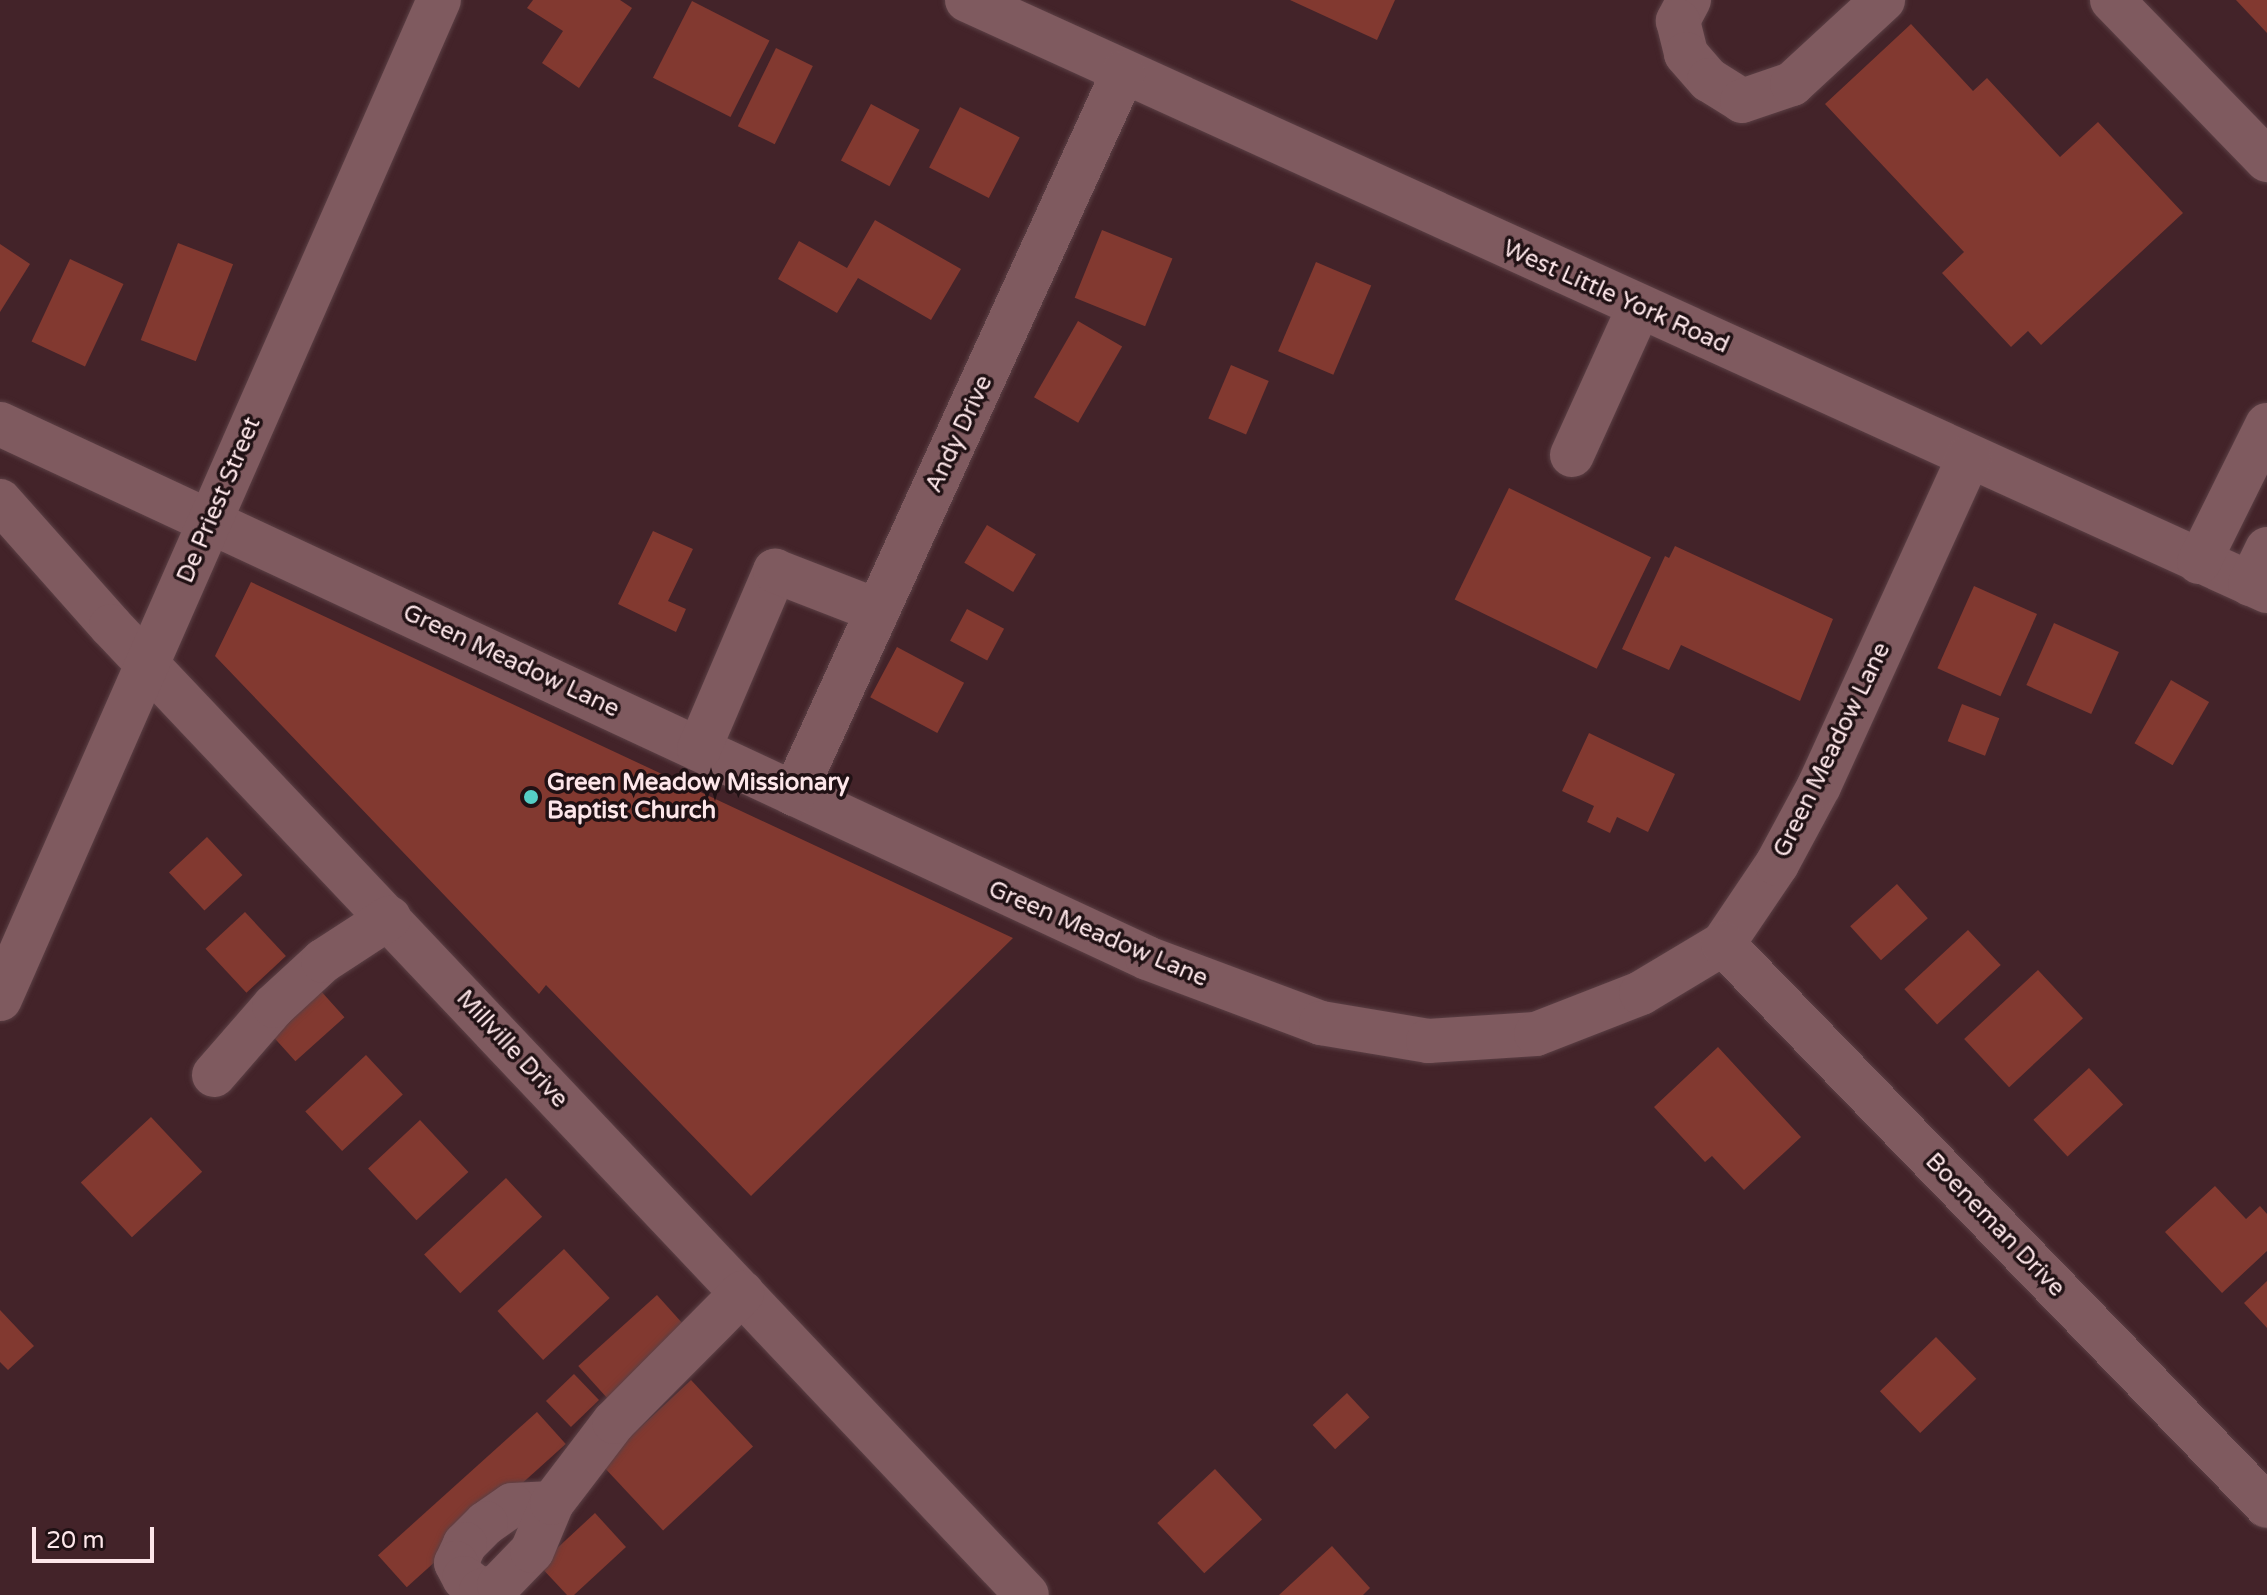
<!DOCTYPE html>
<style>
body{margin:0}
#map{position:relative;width:2267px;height:1595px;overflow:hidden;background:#432329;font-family:"Varela Round",sans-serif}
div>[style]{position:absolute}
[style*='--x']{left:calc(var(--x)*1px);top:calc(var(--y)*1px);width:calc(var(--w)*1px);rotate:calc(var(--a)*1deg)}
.building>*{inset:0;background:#823930;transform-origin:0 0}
.roads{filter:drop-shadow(0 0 2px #5b4045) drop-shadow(0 0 2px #5b4045)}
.minor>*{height:44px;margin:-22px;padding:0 22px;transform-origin:22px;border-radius:22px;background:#7f5a5f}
.dots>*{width:22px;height:22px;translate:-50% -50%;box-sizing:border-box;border:4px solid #201114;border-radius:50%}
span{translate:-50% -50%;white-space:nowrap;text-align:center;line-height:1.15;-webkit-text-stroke:7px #201114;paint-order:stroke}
.street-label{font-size:24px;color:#fde6e9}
.poi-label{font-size:24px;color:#fde6e9;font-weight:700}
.left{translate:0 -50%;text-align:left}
.scale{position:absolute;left:32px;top:1527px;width:122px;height:36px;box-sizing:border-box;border:4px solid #fde6e9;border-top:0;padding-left:10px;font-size:24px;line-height:28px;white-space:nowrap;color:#fde6e9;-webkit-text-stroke:6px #201114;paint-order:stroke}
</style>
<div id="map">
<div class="building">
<div style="clip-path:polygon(533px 0,620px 0,632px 8px,579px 88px,542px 63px,563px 31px,527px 8px)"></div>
<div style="clip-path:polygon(1290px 0,1395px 0,1377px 40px)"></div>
<div style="clip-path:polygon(2236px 0,2267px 0,2267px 33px)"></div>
<div style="left:692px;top:1px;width:87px;height:86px;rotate:27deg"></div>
<div style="clip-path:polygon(1911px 24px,1973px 91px,1987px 78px,2060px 157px,2098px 122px,2183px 213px,2041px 345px,2028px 331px,2011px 347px,1942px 273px,1964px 252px,1825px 104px)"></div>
<div style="left:776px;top:48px;width:41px;height:87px;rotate:26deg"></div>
<div style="left:871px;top:104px;width:55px;height:64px;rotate:28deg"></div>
<div style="left:960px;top:107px;width:67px;height:68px;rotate:27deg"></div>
<div style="clip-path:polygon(875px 220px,961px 269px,931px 320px,858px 278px,837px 313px,778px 279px,799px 241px,847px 268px)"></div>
<div style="left:1102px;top:230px;width:76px;height:73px;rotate:22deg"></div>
<div style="left:178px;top:243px;width:59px;height:104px;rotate:21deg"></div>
<div style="clip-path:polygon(0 244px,30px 264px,0 312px)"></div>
<div style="left:70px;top:259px;width:59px;height:91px;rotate:25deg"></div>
<div style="left:1316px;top:262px;width:60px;height:97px;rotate:23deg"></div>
<div style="left:1078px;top:321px;width:51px;height:88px;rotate:30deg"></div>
<div style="left:1231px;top:365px;width:41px;height:58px;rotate:23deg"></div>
<div style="left:1509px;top:488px;width:158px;height:124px;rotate:26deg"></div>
<div style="left:987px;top:525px;width:57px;height:44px;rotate:31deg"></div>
<div style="clip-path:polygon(653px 531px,693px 549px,668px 601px,686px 609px,676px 632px,618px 604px)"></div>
<div style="clip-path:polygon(1675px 546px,1833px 619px,1800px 701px,1681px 645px,1669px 670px,1622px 649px,1665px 556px,1669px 558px)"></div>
<div style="clip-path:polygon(251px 582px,1013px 938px,751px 1196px,546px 985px,539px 994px,215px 656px)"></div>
<div style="left:1974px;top:586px;width:69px;height:90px;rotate:24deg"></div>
<div style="left:967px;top:609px;width:42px;height:36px;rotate:28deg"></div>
<div style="left:2054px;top:623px;width:71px;height:68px;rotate:24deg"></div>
<div style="left:897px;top:647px;width:76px;height:57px;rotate:28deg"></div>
<div style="left:2171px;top:680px;width:44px;height:73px;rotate:30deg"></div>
<div style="left:1962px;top:704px;width:40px;height:40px;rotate:21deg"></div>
<div style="clip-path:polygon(1589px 733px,1675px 774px,1648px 832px,1617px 817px,1610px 833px,1587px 822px,1594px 806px,1562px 791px)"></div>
<div style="left:207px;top:837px;width:52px;height:52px;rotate:47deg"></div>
<div style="left:1897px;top:884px;width:46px;height:63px;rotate:48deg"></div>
<div style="left:245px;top:912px;width:60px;height:54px;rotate:47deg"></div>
<div style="left:1968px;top:930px;width:48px;height:87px;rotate:47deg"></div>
<div style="left:2038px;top:970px;width:66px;height:101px;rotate:47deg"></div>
<div style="left:311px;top:980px;width:50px;height:66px;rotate:48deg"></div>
<div style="clip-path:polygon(1718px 1047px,1801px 1137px,1744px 1190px,1712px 1156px,1705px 1162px,1654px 1107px)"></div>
<div style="left:366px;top:1055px;width:54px;height:83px;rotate:47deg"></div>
<div style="left:2089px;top:1068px;width:50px;height:76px;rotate:47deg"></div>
<div style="left:151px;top:1117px;width:75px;height:96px;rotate:47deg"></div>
<div style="left:420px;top:1120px;width:71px;height:71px;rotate:47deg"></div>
<div style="left:506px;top:1178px;width:53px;height:112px;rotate:47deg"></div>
<div style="clip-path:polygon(2215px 1186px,2246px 1219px,2260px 1206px,2267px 1214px,2267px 1251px,2222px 1293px,2165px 1232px)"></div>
<div style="left:564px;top:1249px;width:67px;height:91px;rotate:47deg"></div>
<div style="clip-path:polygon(2267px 1281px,2267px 1328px,2244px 1303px)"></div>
<div style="left:657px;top:1295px;width:54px;height:106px;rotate:48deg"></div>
<div style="clip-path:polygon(0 1310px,34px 1346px,8px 1370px,0 1362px)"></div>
<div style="left:1936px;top:1337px;width:58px;height:78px;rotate:46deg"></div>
<div style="left:574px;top:1374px;width:36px;height:39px;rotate:46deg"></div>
<div style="left:691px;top:1380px;width:91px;height:123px;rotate:47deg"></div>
<div style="left:1347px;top:1393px;width:33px;height:47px;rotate:47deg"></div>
<div style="left:537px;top:1412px;width:43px;height:214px;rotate:48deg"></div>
<div style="left:1215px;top:1469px;width:69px;height:79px;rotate:47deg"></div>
<div style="clip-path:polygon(595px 1513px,626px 1547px,574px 1595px,567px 1595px,539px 1565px)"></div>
<div style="clip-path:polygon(1332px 1546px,1370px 1588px,1363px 1595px,1279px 1595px)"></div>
</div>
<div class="roads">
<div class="minor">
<div style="--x:967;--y:0;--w:1428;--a:24.45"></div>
<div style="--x:1689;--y:0;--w:24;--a:118"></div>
<div style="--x:1678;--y:21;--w:34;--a:76"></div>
<div style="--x:1686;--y:54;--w:35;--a:49"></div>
<div style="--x:1709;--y:80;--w:39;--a:32"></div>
<div style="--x:1742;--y:101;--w:53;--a:-18.8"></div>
<div style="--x:1792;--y:84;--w:124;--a:-42.7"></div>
<div style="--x:2112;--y:0;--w:223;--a:45.9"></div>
<div style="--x:0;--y:424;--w:1265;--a:24.96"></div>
<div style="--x:1147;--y:958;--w:186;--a:20.5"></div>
<div style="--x:1321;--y:1023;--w:109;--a:9.5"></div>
<div style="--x:1428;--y:1041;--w:108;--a:-3.7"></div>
<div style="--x:1536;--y:1034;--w:113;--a:-21.3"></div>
<div style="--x:1641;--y:993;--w:96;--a:-30.9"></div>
<div style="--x:1723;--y:944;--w:97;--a:-56"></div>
<div style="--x:1777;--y:864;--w:89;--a:-61.7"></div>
<div style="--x:1819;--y:786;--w:362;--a:-65.5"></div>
<div style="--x:1572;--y:455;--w:162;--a:-65.6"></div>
<div style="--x:0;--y:501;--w:167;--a:48.4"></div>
<div style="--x:111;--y:626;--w:1333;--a:46.61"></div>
<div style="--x:2199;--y:562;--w:153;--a:-63.6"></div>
<div style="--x:2250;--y:584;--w:39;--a:-64"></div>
<div style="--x:699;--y:749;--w:194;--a:-66.9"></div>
<div style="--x:775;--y:571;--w:110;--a:21.2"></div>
<div style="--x:794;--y:794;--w:793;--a:-65.47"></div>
<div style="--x:1723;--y:944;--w:782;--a:45.93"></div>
<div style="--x:0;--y:999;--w:1091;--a:-66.28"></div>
<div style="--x:214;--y:1075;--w:91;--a:-49"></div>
<div style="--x:274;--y:1006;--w:67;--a:-42.6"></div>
<div style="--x:323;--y:961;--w:79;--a:-33.1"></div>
<div style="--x:552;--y:1503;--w:40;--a:177.1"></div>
<div style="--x:512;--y:1505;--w:32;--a:145"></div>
<div style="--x:486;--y:1523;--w:30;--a:135"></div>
<div style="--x:465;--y:1544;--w:21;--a:115"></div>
<div style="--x:456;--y:1563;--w:17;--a:62"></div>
<div style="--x:464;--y:1578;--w:21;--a:37"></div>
<div style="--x:481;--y:1591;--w:19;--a:-18"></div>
<div style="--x:499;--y:1585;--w:47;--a:-45.9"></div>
<div style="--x:532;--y:1551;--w:52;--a:-67.4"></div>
<div style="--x:552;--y:1503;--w:102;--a:-52.6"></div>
<div style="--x:614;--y:1422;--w:182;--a:-45.2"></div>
</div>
</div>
<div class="dots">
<div style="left:531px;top:797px;background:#55cec5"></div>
</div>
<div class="street-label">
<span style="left:1616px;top:297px;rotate:24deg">West Little York Road</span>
<span style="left:959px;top:434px;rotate:-65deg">Andy Drive</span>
<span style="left:219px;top:500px;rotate:-67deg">De Priest Street</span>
<span style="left:511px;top:661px;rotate:25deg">Green Meadow Lane</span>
<span style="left:1832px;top:750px;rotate:-64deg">Green Meadow Lane</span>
<span style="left:1098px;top:934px;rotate:23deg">Green Meadow Lane</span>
<span style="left:512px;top:1049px;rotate:47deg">Millville Drive</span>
<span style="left:1995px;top:1225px;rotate:46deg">Boeneman Drive</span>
</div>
<div class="poi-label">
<span class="left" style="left:547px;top:797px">Green Meadow Missionary<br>Baptist Church</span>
</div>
<div class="scale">20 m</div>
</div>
